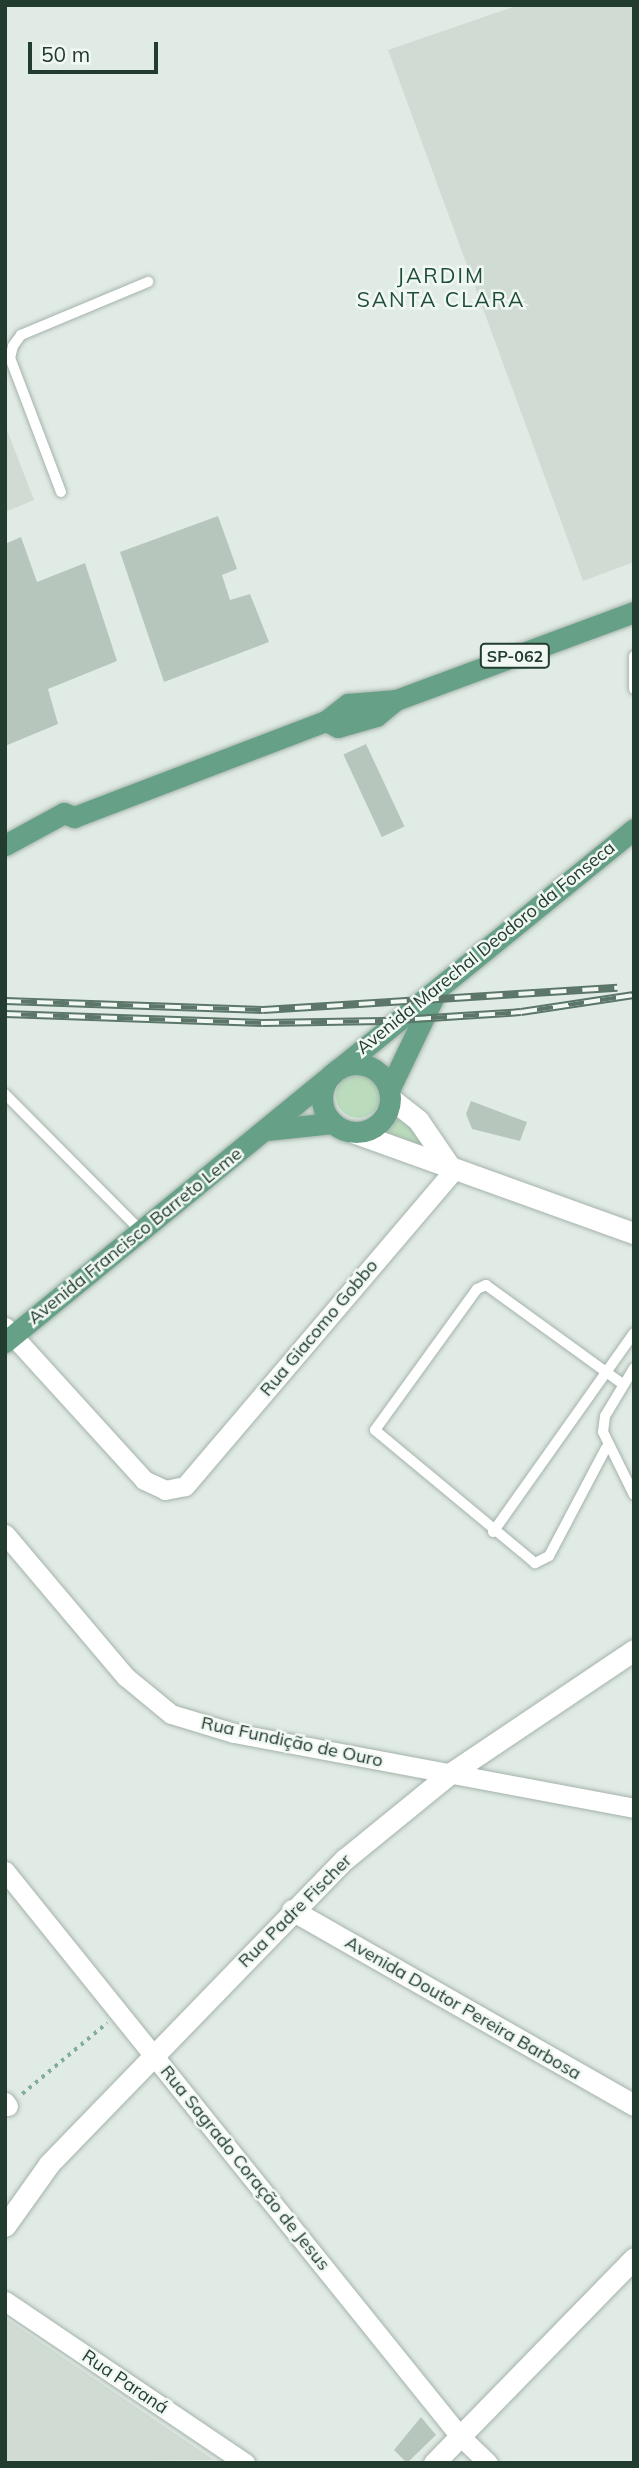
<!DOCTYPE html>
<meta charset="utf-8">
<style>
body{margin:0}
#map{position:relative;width:639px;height:2468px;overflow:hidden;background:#e1ebe5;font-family:Mulish,sans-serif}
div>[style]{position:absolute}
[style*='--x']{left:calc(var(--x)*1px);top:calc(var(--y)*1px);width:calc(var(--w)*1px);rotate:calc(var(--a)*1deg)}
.built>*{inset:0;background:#cfdbd3}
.green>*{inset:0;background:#badcbc}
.round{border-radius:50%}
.building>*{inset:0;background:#b6c6bd;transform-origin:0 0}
.path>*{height:3.5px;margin-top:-1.75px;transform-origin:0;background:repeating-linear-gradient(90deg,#82ae97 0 3.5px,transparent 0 8.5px)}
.roads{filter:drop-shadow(0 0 2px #a4b3ab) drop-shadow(0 0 2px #a4b3ab)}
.lane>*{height:10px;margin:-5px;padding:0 5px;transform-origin:5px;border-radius:5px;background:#fff}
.street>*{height:19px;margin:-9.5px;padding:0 9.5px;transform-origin:9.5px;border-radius:9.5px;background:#fff}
.secondary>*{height:21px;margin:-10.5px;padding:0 10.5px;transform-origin:10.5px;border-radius:10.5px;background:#fff}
.primary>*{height:21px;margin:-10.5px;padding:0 10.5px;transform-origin:10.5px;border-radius:10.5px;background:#66a086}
.primary>.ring{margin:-10.5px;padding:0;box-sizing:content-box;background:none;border:21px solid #66a086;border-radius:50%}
.rail>*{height:8px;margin-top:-4px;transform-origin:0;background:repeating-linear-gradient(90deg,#f1f8f3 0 16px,#5c776a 0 32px);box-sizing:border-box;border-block:2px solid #5c776a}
span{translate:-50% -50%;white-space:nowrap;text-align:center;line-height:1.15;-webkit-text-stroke:5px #f1f8f3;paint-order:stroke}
.shield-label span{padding:2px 5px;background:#f1f8f3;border:2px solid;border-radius:5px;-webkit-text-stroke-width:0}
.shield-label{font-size:16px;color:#223c2f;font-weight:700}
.street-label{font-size:18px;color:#223c2f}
.quarter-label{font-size:21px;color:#1e4d38;letter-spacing:2px}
.frame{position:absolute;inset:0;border:7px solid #223c2f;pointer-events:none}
.scale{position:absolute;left:28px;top:42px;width:130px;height:32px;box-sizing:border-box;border:4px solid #223c2f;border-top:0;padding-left:9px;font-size:21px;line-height:24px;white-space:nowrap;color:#223c2f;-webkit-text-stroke:5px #f1f8f3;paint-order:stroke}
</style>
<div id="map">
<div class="built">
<div style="clip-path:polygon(519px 5px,634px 5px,634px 562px,583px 581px,388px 50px)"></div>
<div style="clip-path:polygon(5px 425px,34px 500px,5px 512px)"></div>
<div style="clip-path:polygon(5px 2318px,214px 2460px,5px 2463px)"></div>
</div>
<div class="green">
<div class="round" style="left:336px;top:1074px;width:44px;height:44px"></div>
<div style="clip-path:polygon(399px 1108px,431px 1150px,374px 1134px)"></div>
</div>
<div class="building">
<div style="clip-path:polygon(218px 516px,237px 569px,222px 575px,230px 600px,250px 594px,269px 642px,164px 682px,120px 552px)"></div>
<div style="clip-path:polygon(21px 537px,37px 582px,85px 563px,117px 661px,48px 689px,58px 724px,5px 746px,5px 544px)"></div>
<div style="left:366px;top:744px;width:91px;height:25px;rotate:65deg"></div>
<div style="clip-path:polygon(471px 1101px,527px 1122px,520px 1141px,472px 1129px,466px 1114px)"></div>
<div style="clip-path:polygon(421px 2417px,436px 2435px,407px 2463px,394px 2450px)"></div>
</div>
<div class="path">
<div style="--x:22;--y:2094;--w:111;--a:-39.9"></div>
</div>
<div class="roads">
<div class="lane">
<div style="--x:61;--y:492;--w:143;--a:-110.8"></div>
<div style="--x:10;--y:358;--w:12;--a:-76"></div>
<div style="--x:13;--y:346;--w:14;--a:-54"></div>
<div style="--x:21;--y:335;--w:138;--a:-22.7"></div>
<div style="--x:634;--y:656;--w:33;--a:90"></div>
<div style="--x:5;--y:1094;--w:193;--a:45.2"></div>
<div style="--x:634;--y:1368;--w:56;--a:121.1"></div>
<div style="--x:605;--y:1416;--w:16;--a:97"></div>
<div style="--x:603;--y:1432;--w:70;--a:63.8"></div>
<div style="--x:606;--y:1448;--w:122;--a:117.8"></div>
<div style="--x:549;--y:1556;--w:16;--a:153"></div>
<div style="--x:535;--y:1563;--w:208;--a:-140.3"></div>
<div style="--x:375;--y:1430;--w:174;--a:-54.1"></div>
<div style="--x:477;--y:1289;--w:10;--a:-24"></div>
<div style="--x:486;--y:1285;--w:170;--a:35.9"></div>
<div style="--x:493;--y:1532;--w:244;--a:-54.7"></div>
</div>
<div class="street">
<div style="--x:5;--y:1327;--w:207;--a:47.7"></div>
<div style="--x:144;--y:1480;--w:23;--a:25"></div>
<div style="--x:165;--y:1490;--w:20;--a:-11"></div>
<div style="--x:185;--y:1486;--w:414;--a:-49.6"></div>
<div style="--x:5;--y:1534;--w:187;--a:49.8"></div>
<div style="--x:126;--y:1677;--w:58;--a:39.4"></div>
<div style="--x:171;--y:1714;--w:66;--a:16.8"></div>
<div style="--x:234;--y:1733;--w:407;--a:10.6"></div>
<div style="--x:5;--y:1871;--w:724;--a:51.17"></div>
<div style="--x:459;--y:2435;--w:40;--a:44"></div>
<div style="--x:5;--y:2102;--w:5;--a:53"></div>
<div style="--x:5;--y:2301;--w:290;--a:34"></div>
</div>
<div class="secondary">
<div style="--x:390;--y:1098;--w:36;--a:38"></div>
<div style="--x:418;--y:1120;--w:62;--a:55.5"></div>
<div style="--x:353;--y:1132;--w:299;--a:19.8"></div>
<div style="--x:292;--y:1910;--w:394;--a:29.7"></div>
<div style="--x:5;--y:2226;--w:76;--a:-54.6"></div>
<div style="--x:49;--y:2164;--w:425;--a:-45.9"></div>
<div style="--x:345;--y:1859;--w:133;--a:-39.2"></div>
<div style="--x:448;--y:1775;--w:224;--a:-33.9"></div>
<div style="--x:434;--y:2463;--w:286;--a:-45.7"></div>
</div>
<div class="primary">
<div style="--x:326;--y:721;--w:13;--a:27"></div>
<div style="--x:338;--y:727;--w:40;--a:-16"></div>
<div style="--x:376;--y:716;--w:26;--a:-39"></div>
<div style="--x:396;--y:700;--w:254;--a:-20.3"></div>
<div style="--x:326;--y:721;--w:28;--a:-38"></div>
<div style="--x:348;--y:704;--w:48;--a:-4.8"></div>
<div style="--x:5;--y:845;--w:67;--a:-28.5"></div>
<div style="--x:64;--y:813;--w:11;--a:22"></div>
<div style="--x:74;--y:817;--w:270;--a:-20.9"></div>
<div class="ring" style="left:322px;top:1064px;width:47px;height:47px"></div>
<div style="--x:340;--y:1068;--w:379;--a:-39.1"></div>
<div style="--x:389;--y:1090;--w:104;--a:-64.4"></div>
<div style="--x:266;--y:1130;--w:67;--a:-6"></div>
<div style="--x:5;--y:1342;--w:423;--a:-39.3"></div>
</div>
</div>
<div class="rail">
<div style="--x:5;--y:1001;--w:258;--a:2"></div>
<div style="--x:263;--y:1010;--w:355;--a:-3.6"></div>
<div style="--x:5;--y:1014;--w:258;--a:2"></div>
<div style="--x:263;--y:1023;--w:120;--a:-1"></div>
<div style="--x:383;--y:1021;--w:138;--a:-3.7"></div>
<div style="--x:521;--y:1012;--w:114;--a:-8.6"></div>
</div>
<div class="shield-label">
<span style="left:515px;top:656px">SP-062</span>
</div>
<div class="street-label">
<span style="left:486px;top:948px;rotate:-39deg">Avenida Marechal Deodoro da Fonseca</span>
<span style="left:135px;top:1236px;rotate:-39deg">Avenida Francisco Barreto Leme</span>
<span style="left:319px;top:1328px;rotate:-50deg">Rua Giacomo Gobbo</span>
<span style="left:292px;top:1742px;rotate:12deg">Rua Fundição de Ouro</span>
<span style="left:295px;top:1911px;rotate:-45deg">Rua Padre Fischer</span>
<span style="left:463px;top:2008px;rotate:30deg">Avenida Doutor Pereira Barbosa</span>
<span style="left:245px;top:2168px;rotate:51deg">Rua Sagrado Coração de Jesus</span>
<span style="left:125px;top:2382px;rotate:34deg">Rua Paraná</span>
</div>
<div class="quarter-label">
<span style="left:441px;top:287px">JARDIM<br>SANTA CLARA</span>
</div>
<div class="frame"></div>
<div class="scale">50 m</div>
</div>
